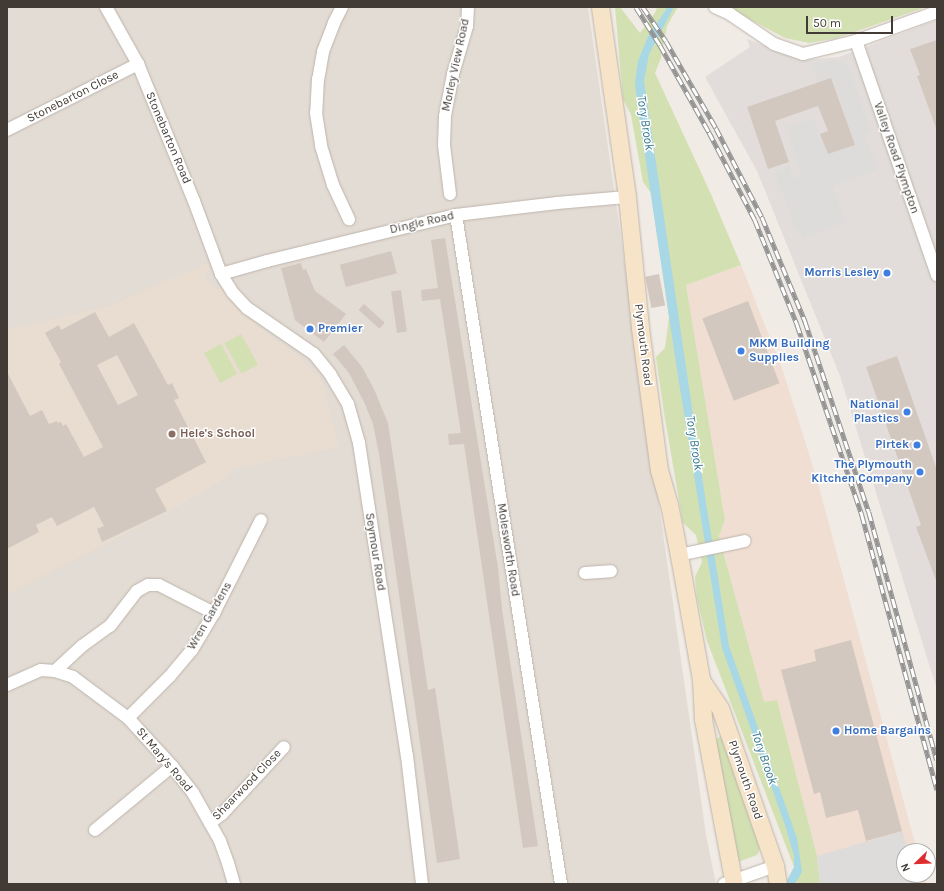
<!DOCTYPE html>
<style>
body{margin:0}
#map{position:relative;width:944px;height:891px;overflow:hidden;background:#f0ebe5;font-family:Karla,sans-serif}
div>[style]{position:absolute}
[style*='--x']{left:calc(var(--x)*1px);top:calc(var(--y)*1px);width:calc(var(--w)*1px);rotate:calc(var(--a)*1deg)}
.residential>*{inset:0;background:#e3dcd4}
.commercial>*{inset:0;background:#f0ded2}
.industrial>*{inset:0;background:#e2ddda}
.education>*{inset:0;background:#e8ddd0}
.green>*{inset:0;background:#d3e0b2;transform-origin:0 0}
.parking>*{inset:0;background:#dedcda}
.water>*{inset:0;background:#a8d7e6}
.building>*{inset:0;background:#d3c8bf;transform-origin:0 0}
.roads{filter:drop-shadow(0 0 1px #bdb4ac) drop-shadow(0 0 1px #bdb4ac)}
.minor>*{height:12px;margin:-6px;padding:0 6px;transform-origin:6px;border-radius:6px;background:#fff}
.secondary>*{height:17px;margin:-8.5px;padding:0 8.5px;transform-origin:8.5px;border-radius:8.5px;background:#f7e4c8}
.rail>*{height:4.5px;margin-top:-2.25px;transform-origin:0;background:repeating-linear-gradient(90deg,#fff 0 9px,#939393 0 18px);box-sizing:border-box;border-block:1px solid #939393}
.dots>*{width:11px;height:11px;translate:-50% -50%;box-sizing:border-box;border:2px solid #fff;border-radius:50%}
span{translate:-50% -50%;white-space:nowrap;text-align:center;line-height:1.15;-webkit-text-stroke:3px #fff;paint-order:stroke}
.street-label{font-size:12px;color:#423b35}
.shop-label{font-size:12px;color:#366cbe;font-weight:700}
.right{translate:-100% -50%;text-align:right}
.left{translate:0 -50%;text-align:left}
.education-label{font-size:12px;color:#785e54;font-weight:700}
.water-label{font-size:13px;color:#387a92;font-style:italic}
.frame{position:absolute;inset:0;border:8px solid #423b35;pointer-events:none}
.north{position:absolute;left:896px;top:843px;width:40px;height:40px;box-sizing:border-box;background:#fff;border:1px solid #b3b1ae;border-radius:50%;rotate:247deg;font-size:11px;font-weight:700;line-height:16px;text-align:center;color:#423b35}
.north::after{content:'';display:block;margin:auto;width:14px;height:18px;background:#df2d2f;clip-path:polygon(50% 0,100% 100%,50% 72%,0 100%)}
.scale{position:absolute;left:806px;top:16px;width:87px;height:18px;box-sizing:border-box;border:2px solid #423b35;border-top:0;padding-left:5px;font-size:12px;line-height:14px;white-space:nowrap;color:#423b35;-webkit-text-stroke:3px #fff;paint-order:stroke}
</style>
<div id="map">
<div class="residential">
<div style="clip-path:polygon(7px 7px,588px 7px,706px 835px,716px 884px,7px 884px)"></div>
</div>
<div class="commercial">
<div style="clip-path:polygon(741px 265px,782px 368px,816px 476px,917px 851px,904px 851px,904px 875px,924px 875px,926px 884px,820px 884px,817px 856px,777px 700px,764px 703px,719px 535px,725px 520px,686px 285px)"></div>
</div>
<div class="industrial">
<div style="clip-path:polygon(937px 20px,937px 690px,840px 376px,757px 171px,705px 77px,750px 47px,747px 39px,802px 60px,839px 57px)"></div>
</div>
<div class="education">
<div style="clip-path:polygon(207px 263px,209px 268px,204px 276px,215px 289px,221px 289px,240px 313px,297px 355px,322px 381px,339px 447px,234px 469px,221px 481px,170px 511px,7px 594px,7px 330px,112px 305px)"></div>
</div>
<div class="green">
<div style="clip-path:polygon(615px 7px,620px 7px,640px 33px,655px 13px,657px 7px,678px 7px,667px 26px,661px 58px,655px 73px,710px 192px,741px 265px,686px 285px,725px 520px,719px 536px,764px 702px,777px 700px,817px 856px,820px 884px,797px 884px,794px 867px,707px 641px,697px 598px,695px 577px,702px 562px,696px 535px,683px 523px,664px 413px,656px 357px,665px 348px,669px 317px,651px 193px,643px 182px,631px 115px,623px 99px)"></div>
<div style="clip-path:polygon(727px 7px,926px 7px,837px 38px,809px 43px,785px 38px)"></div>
<div style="left:241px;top:334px;width:35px;height:19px;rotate:61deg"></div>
<div style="left:221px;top:344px;width:34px;height:19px;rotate:62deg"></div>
<div style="clip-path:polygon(721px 736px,760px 849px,757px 855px,738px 862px,715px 740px)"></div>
</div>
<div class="parking">
<div style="clip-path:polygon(835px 60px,849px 66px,871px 131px,865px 135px,878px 169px,833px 187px,846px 222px,803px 238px,799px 231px,796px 229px,774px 172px,789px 165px,793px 178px,801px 176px,787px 127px,813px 118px,828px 154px,854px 145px,831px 79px,819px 83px,811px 64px)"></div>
<div style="clip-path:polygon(902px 831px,908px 851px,904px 851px,904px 875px,915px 875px,917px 884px,820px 884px,817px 856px)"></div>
</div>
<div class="water">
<div style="clip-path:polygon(665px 7px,674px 7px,649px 54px,644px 81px,706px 503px,729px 646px,797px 838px,802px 872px,795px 884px,785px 884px,794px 867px,794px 856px,785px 825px,722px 648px,677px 370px,637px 102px,635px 83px,638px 61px,649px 34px,666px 10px)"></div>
</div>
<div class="building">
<div style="clip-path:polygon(937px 40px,937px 128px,936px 128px,917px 76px,920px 75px,910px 49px)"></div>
<div style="clip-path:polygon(831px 78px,855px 145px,828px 154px,820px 134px,828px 131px,818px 106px,775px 121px,789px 162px,768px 169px,747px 107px)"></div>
<div style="clip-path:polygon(445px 238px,498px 568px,502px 609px,538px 846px,523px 848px,464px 444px,449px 445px,448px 434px,461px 433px,440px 299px,422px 301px,421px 290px,438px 288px,431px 240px)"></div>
<div style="left:391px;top:251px;width:23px;height:53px;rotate:75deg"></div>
<div style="clip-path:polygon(301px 263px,303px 270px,306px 269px,315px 291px,346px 314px,324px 342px,295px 320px,281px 268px)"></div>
<div style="left:659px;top:274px;width:32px;height:14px;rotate:79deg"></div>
<div style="left:401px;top:290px;width:42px;height:10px;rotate:82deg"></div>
<div style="left:748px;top:301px;width:88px;height:49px;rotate:69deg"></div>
<div style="left:364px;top:304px;width:28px;height:8px;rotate:42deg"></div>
<div style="clip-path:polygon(evenodd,95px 312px,109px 337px,134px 323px,168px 385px,172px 383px,179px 398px,174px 400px,206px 462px,155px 489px,167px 511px,102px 542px,97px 529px,104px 526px,94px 507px,57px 526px,52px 517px,36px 525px,39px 532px,7px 549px,7px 372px,30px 416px,42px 410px,49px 424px,57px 421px,58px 423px,61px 422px,63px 426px,66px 424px,84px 457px,103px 447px,59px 364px,61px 362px,45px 333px,59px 325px,61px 330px,95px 312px,117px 355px,138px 395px,118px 405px,97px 365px,117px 355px)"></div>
<div style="clip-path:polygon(344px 345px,362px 367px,374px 389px,388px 423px,428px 690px,435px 688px,460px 859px,437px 863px,379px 454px,373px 424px,364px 402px,349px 373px,333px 354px)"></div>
<div style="clip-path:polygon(897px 356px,937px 470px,937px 583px,916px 527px,921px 525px,866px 367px)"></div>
<div style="clip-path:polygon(851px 640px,902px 831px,866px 841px,858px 810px,826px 818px,820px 792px,814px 794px,781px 670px,816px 661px,814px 650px)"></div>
</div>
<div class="roads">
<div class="minor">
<div style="--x:106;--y:7;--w:65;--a:60.7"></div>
<div style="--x:138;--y:64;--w:148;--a:67.8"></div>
<div style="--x:194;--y:201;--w:78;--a:69.7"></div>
<div style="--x:221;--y:274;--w:22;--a:58"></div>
<div style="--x:233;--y:293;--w:21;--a:47"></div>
<div style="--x:247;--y:308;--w:81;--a:34.5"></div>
<div style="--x:314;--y:354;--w:26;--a:51"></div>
<div style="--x:330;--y:374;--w:35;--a:59"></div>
<div style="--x:348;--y:404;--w:41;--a:74.2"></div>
<div style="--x:359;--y:443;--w:317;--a:81.3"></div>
<div style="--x:407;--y:756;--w:129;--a:83.3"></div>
<div style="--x:342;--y:7;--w:18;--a:117"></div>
<div style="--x:334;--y:23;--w:31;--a:111"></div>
<div style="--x:323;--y:52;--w:27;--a:100"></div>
<div style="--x:318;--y:79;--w:34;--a:93"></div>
<div style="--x:316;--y:113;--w:33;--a:81"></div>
<div style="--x:321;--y:146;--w:41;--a:72.9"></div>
<div style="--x:333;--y:185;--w:38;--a:65"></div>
<div style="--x:715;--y:7;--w:17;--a:25"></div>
<div style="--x:730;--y:14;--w:53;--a:34.3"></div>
<div style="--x:774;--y:44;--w:31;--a:19"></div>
<div style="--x:803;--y:54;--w:55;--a:-13.8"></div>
<div style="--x:856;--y:41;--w:86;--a:-19.7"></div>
<div style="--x:856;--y:41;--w:248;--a:70.9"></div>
<div style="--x:7;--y:130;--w:147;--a:-26.7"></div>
<div style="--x:450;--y:194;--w:49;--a:-97"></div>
<div style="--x:444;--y:145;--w:29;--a:-88"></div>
<div style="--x:445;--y:116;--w:43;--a:-79.2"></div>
<div style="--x:453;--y:74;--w:50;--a:-73.7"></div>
<div style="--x:467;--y:26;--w:19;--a:-87"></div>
<div style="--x:456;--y:215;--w:677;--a:81.08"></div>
<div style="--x:221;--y:274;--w:48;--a:-15.8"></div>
<div style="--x:267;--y:261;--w:195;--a:-13.7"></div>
<div style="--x:456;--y:215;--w:102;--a:-6.8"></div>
<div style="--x:557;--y:203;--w:70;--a:-4.9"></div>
<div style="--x:679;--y:555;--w:67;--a:-12"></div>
<div style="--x:585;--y:573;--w:26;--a:-4"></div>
<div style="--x:55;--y:671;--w:19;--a:18"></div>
<div style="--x:73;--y:677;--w:69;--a:36.7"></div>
<div style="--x:128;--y:718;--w:65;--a:47.5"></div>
<div style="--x:172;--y:766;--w:34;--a:52"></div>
<div style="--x:193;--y:793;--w:55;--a:60.6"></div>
<div style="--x:220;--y:841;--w:23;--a:70"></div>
<div style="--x:228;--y:863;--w:22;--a:74"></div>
<div style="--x:7;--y:685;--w:37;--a:-24"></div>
<div style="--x:41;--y:670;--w:14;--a:4"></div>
<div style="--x:55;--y:671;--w:37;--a:-43"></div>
<div style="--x:82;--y:646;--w:34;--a:-36"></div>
<div style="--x:110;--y:626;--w:44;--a:-52.4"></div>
<div style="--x:137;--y:591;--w:13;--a:-29"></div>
<div style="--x:148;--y:585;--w:11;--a:0"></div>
<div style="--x:159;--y:585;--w:62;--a:27"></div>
<div style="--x:128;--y:718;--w:59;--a:-45"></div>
<div style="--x:170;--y:676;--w:34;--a:-50"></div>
<div style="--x:192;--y:650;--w:43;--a:-59.3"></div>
<div style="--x:214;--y:613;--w:104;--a:-63.2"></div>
<div style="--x:210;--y:823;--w:15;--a:-37"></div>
<div style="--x:222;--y:814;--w:91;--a:-47.2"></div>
<div style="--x:95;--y:830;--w:100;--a:-39.7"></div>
<div style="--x:724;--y:884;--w:54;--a:-19.4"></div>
</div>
<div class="secondary">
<div style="--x:600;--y:7;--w:192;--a:81.9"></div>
<div style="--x:627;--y:197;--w:132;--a:84.3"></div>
<div style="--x:640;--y:328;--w:143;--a:82.4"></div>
<div style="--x:659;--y:470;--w:35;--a:74"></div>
<div style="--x:669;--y:504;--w:58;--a:79.1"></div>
<div style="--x:680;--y:561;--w:120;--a:79.9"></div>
<div style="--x:701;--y:679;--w:40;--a:87.1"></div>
<div style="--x:703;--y:719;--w:168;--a:79.4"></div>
<div style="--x:701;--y:680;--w:34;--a:56"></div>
<div style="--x:720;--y:708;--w:167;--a:70.8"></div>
<div style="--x:775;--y:866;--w:18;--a:81"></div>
</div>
</div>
<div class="rail">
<div style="--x:636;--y:7;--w:45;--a:57.7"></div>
<div style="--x:660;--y:45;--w:100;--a:60.6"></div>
<div style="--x:709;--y:132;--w:99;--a:62.4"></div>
<div style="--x:755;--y:220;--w:112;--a:68"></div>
<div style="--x:797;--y:324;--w:202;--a:71.2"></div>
<div style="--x:862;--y:515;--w:285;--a:74.7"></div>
<div style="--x:643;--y:7;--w:41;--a:55.9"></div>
<div style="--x:666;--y:41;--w:100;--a:60.1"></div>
<div style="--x:716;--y:128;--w:100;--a:62.7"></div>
<div style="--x:762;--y:217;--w:113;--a:67.5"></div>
<div style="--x:805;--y:321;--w:201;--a:71.5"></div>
<div style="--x:869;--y:512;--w:257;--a:74.7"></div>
</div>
<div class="dots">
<div style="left:887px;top:273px;background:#3f7fe0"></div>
<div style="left:310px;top:329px;background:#3f7fe0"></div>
<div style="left:741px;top:351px;background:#3f7fe0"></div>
<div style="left:907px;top:412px;background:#3f7fe0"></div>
<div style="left:172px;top:434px;background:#8d6e63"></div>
<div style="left:917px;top:445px;background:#3f7fe0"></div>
<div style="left:920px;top:472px;background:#3f7fe0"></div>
<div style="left:836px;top:731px;background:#3f7fe0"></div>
</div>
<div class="street-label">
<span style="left:456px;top:65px;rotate:-78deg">Morley View Road</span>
<span style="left:73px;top:97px;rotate:-27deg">Stonebarton Close</span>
<span style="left:168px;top:138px;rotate:67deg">Stonebarton Road</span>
<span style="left:896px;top:158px;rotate:71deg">Valley Road Plympton</span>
<span style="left:422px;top:223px;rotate:-13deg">Dingle Road</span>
<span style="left:643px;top:345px;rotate:83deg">Plymouth Road</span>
<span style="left:508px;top:550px;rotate:81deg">Molesworth Road</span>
<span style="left:375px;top:552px;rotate:81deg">Seymour Road</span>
<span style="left:210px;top:616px;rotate:-60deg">Wren Gardens</span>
<span style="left:164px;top:760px;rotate:50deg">St Mary's Road</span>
<span style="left:745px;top:780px;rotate:71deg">Plymouth Road</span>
<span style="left:247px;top:785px;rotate:-46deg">Shearwood Close</span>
</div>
<div class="shop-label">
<span class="right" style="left:879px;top:273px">Morris Lesley</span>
<span class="left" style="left:318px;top:329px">Premier</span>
<span class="left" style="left:749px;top:351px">MKM Building<br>Supplies</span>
<span class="right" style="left:899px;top:412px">National<br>Plastics</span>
<span class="right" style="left:909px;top:445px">Pirtek</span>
<span class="right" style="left:912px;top:472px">The Plymouth<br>Kitchen Company</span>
<span class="left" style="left:844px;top:731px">Home Bargains</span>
</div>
<div class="education-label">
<span class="left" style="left:180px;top:434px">Hele's School</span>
</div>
<div class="water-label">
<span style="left:645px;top:123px;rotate:81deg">Tory Brook</span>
<span style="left:694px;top:443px;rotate:81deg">Tory Brook</span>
<span style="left:764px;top:758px;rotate:71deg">Tory Brook</span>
</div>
<div class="frame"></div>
<div class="north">N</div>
<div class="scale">50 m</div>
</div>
